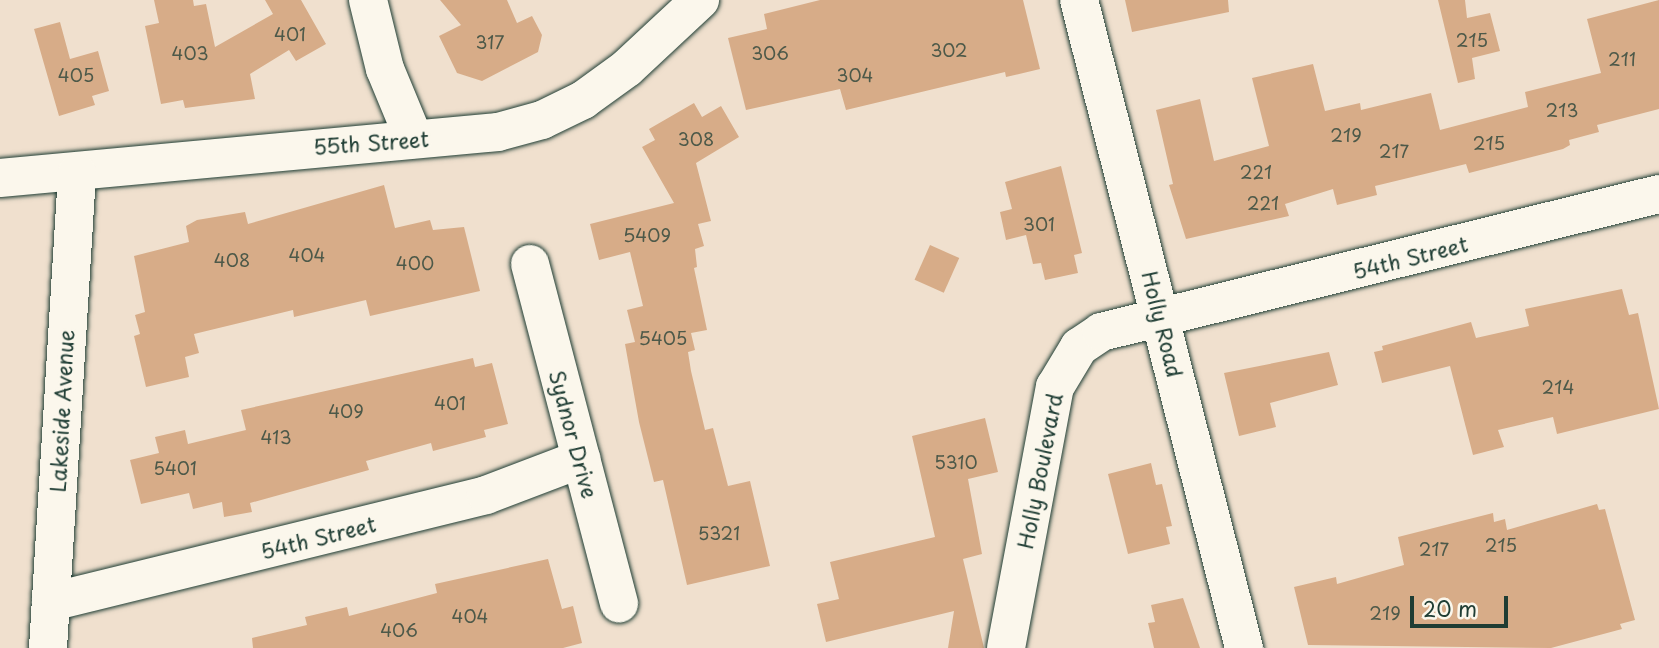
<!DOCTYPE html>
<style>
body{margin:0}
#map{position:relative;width:1659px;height:648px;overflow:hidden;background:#f0e0ce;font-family:"Playpen Sans",sans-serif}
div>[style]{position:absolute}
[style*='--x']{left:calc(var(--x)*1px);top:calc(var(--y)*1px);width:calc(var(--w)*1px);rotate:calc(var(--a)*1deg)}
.building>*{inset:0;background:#d7ac88;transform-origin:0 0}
.roads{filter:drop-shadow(0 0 2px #1f3d34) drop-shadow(0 0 2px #1f3d34)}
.minor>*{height:38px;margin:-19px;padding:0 19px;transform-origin:19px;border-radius:19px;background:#fbf7ec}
span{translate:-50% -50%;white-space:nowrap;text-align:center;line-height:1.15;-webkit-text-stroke:5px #fbf7ec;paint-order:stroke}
.number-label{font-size:18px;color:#4d5949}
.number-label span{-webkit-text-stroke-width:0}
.street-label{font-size:21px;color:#1f3d34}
.scale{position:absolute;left:1410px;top:596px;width:98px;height:32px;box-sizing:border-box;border:4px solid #1f3d34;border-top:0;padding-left:9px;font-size:21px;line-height:24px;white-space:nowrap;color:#1f3d34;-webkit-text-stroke:5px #fbf7ec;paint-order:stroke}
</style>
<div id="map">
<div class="building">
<div style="clip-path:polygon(154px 0,193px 0,194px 6px,206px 4px,215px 47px,273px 14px,265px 0,301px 0,326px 44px,296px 61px,289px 50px,250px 74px,255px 99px,185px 108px,183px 100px,161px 104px,145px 26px,159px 23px)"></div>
<div style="clip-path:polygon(440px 0,507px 0,517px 23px,532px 16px,542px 35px,538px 52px,482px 81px,457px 73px,439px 36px,461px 25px)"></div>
<div style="clip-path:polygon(820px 0,1023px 0,1040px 69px,1006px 77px,1005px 72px,846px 110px,840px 89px,746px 110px,728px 38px,767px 29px,764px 14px)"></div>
<div style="clip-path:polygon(1125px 0,1228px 0,1229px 12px,1132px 32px)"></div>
<div style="clip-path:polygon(1438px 0,1465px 0,1467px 18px,1490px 13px,1500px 51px,1472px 58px,1475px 79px,1458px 83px)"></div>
<div style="clip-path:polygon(1659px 0,1659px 109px,1597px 125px,1599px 132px,1569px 140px,1570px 145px,1563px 149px,1469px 173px,1466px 164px,1375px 186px,1377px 195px,1337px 205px,1333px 189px,1285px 204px,1289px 216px,1186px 239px,1169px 185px,1173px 184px,1156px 110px,1200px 99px,1214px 161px,1269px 146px,1252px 78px,1313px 64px,1325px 111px,1360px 103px,1361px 110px,1431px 93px,1440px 130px,1528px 107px,1525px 92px,1601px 73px,1587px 19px)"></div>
<div style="clip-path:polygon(60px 22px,70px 59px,98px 51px,109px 91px,92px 96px,95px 105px,59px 116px,34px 29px)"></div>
<div style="clip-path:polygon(694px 103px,702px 117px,721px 106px,739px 137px,696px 163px,711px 221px,698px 224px,704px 246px,695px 249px,697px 267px,694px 268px,707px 330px,691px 333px,695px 350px,688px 352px,691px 371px,705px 430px,713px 428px,728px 486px,750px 481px,770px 566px,687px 585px,663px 480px,654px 482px,639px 422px,625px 344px,635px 342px,627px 310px,643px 306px,630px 252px,599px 260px,590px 224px,674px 203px,642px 147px,655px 140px,649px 129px)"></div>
<div style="clip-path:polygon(1061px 166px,1082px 253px,1074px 255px,1078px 273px,1045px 280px,1041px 263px,1033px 264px,1026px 235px,1006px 240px,1000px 212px,1012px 209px,1005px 182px)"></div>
<div style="clip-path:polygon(384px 185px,395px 228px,430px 220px,433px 230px,464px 227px,480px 291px,370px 316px,366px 300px,294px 317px,293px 310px,194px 334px,199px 353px,185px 357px,189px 377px,146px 387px,134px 336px,140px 334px,135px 315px,145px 312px,134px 256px,189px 242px,186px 226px,197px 220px,245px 212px,248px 224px)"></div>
<div style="left:930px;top:245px;width:32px;height:38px;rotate:24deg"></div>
<div style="clip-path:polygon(1622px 289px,1629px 315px,1638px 313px,1659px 409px,1557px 434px,1553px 417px,1498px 430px,1504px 447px,1473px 455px,1450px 366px,1382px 383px,1374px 352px,1383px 350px,1382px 346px,1471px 322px,1476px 338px,1529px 326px,1525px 309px)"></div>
<div style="clip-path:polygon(1329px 352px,1338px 385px,1270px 403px,1276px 427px,1239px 436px,1224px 373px)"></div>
<div style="clip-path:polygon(473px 358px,475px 367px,492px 363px,508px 424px,484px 430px,486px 437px,433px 451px,431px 443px,366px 461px,369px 470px,250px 503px,252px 512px,224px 517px,222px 502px,193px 509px,189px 493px,141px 504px,130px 460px,159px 453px,155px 437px,185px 430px,188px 444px,246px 430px,241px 410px)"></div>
<div style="clip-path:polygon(985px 418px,998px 472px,968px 479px,982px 554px,963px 559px,984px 648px,948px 648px,954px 611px,826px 642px,817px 604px,839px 599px,830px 562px,935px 537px,912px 436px)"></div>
<div style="clip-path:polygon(1151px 463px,1156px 485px,1162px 484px,1172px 526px,1166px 527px,1170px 544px,1128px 554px,1108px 474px)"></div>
<div style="clip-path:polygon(1597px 504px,1599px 510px,1605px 509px,1635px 620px,1620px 624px,1622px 629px,1551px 648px,1308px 645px,1294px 587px,1336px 577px,1337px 584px,1404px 565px,1398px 537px,1493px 513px,1494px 522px,1505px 519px,1507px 530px)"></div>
<div style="clip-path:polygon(548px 559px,562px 609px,573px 606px,582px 643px,563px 648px,253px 648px,252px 638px,307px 625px,305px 617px,347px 607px,349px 616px,437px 593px,435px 584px)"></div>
<div style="clip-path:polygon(1183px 598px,1200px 648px,1154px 648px,1148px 623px,1155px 622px,1151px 605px)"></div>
</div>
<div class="roads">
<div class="minor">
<div style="--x:368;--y:0;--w:71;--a:76.2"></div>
<div style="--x:385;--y:69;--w:76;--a:67.5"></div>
<div style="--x:1079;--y:0;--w:669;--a:75.71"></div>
<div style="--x:0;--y:178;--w:500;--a:-5.28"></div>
<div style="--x:498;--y:132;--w:46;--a:-15.3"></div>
<div style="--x:542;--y:120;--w:46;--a:-26"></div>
<div style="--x:583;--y:100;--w:54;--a:-36"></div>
<div style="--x:627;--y:68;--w:100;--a:-43"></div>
<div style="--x:530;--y:264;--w:351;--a:75.3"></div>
<div style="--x:51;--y:602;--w:448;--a:-13.8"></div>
<div style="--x:486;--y:495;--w:102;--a:-20.8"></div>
<div style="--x:48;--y:648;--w:476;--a:-86.5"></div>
<div style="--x:1006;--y:648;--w:266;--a:-79.4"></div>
<div style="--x:1055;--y:387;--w:47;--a:-59"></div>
<div style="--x:1079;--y:347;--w:27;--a:-34"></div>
<div style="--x:1101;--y:332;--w:575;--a:-13.89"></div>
</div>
</div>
<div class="number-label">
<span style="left:290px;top:34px">401</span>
<span style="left:1472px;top:40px">215</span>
<span style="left:490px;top:42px">317</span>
<span style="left:949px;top:50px">302</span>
<span style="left:190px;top:53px">403</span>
<span style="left:770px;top:53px">306</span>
<span style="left:1622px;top:59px">211</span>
<span style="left:76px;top:75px">405</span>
<span style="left:855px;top:75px">304</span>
<span style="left:1562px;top:110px">213</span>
<span style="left:1346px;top:135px">219</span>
<span style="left:696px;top:139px">308</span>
<span style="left:1489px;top:143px">215</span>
<span style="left:1394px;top:151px">217</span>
<span style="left:1256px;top:172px">221</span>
<span style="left:1263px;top:203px">221</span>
<span style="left:1039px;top:224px">301</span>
<span style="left:647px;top:235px">5409</span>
<span style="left:307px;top:255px">404</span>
<span style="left:232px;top:260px">408</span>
<span style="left:415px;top:263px">400</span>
<span style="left:663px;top:338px">5405</span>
<span style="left:1558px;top:387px">214</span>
<span style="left:450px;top:403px">401</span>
<span style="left:346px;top:411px">409</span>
<span style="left:276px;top:437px">413</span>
<span style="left:956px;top:462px">5310</span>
<span style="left:175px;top:468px">5401</span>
<span style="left:719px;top:533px">5321</span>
<span style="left:1501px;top:545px">215</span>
<span style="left:1434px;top:549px">217</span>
<span style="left:1385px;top:613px">219</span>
<span style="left:470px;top:616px">404</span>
<span style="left:399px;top:630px">406</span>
</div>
<div class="street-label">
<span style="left:371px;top:142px;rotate:-4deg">55th Street</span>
<span style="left:1410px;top:257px;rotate:-14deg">54th Street</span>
<span style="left:1163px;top:324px;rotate:76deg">Holly Road</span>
<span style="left:61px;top:411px;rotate:-87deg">Lakeside Avenue</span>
<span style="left:574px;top:434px;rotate:75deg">Sydnor Drive</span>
<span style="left:1039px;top:471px;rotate:-79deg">Holly Boulevard</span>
<span style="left:318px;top:537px;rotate:-14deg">54th Street</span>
</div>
<div class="scale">20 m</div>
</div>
